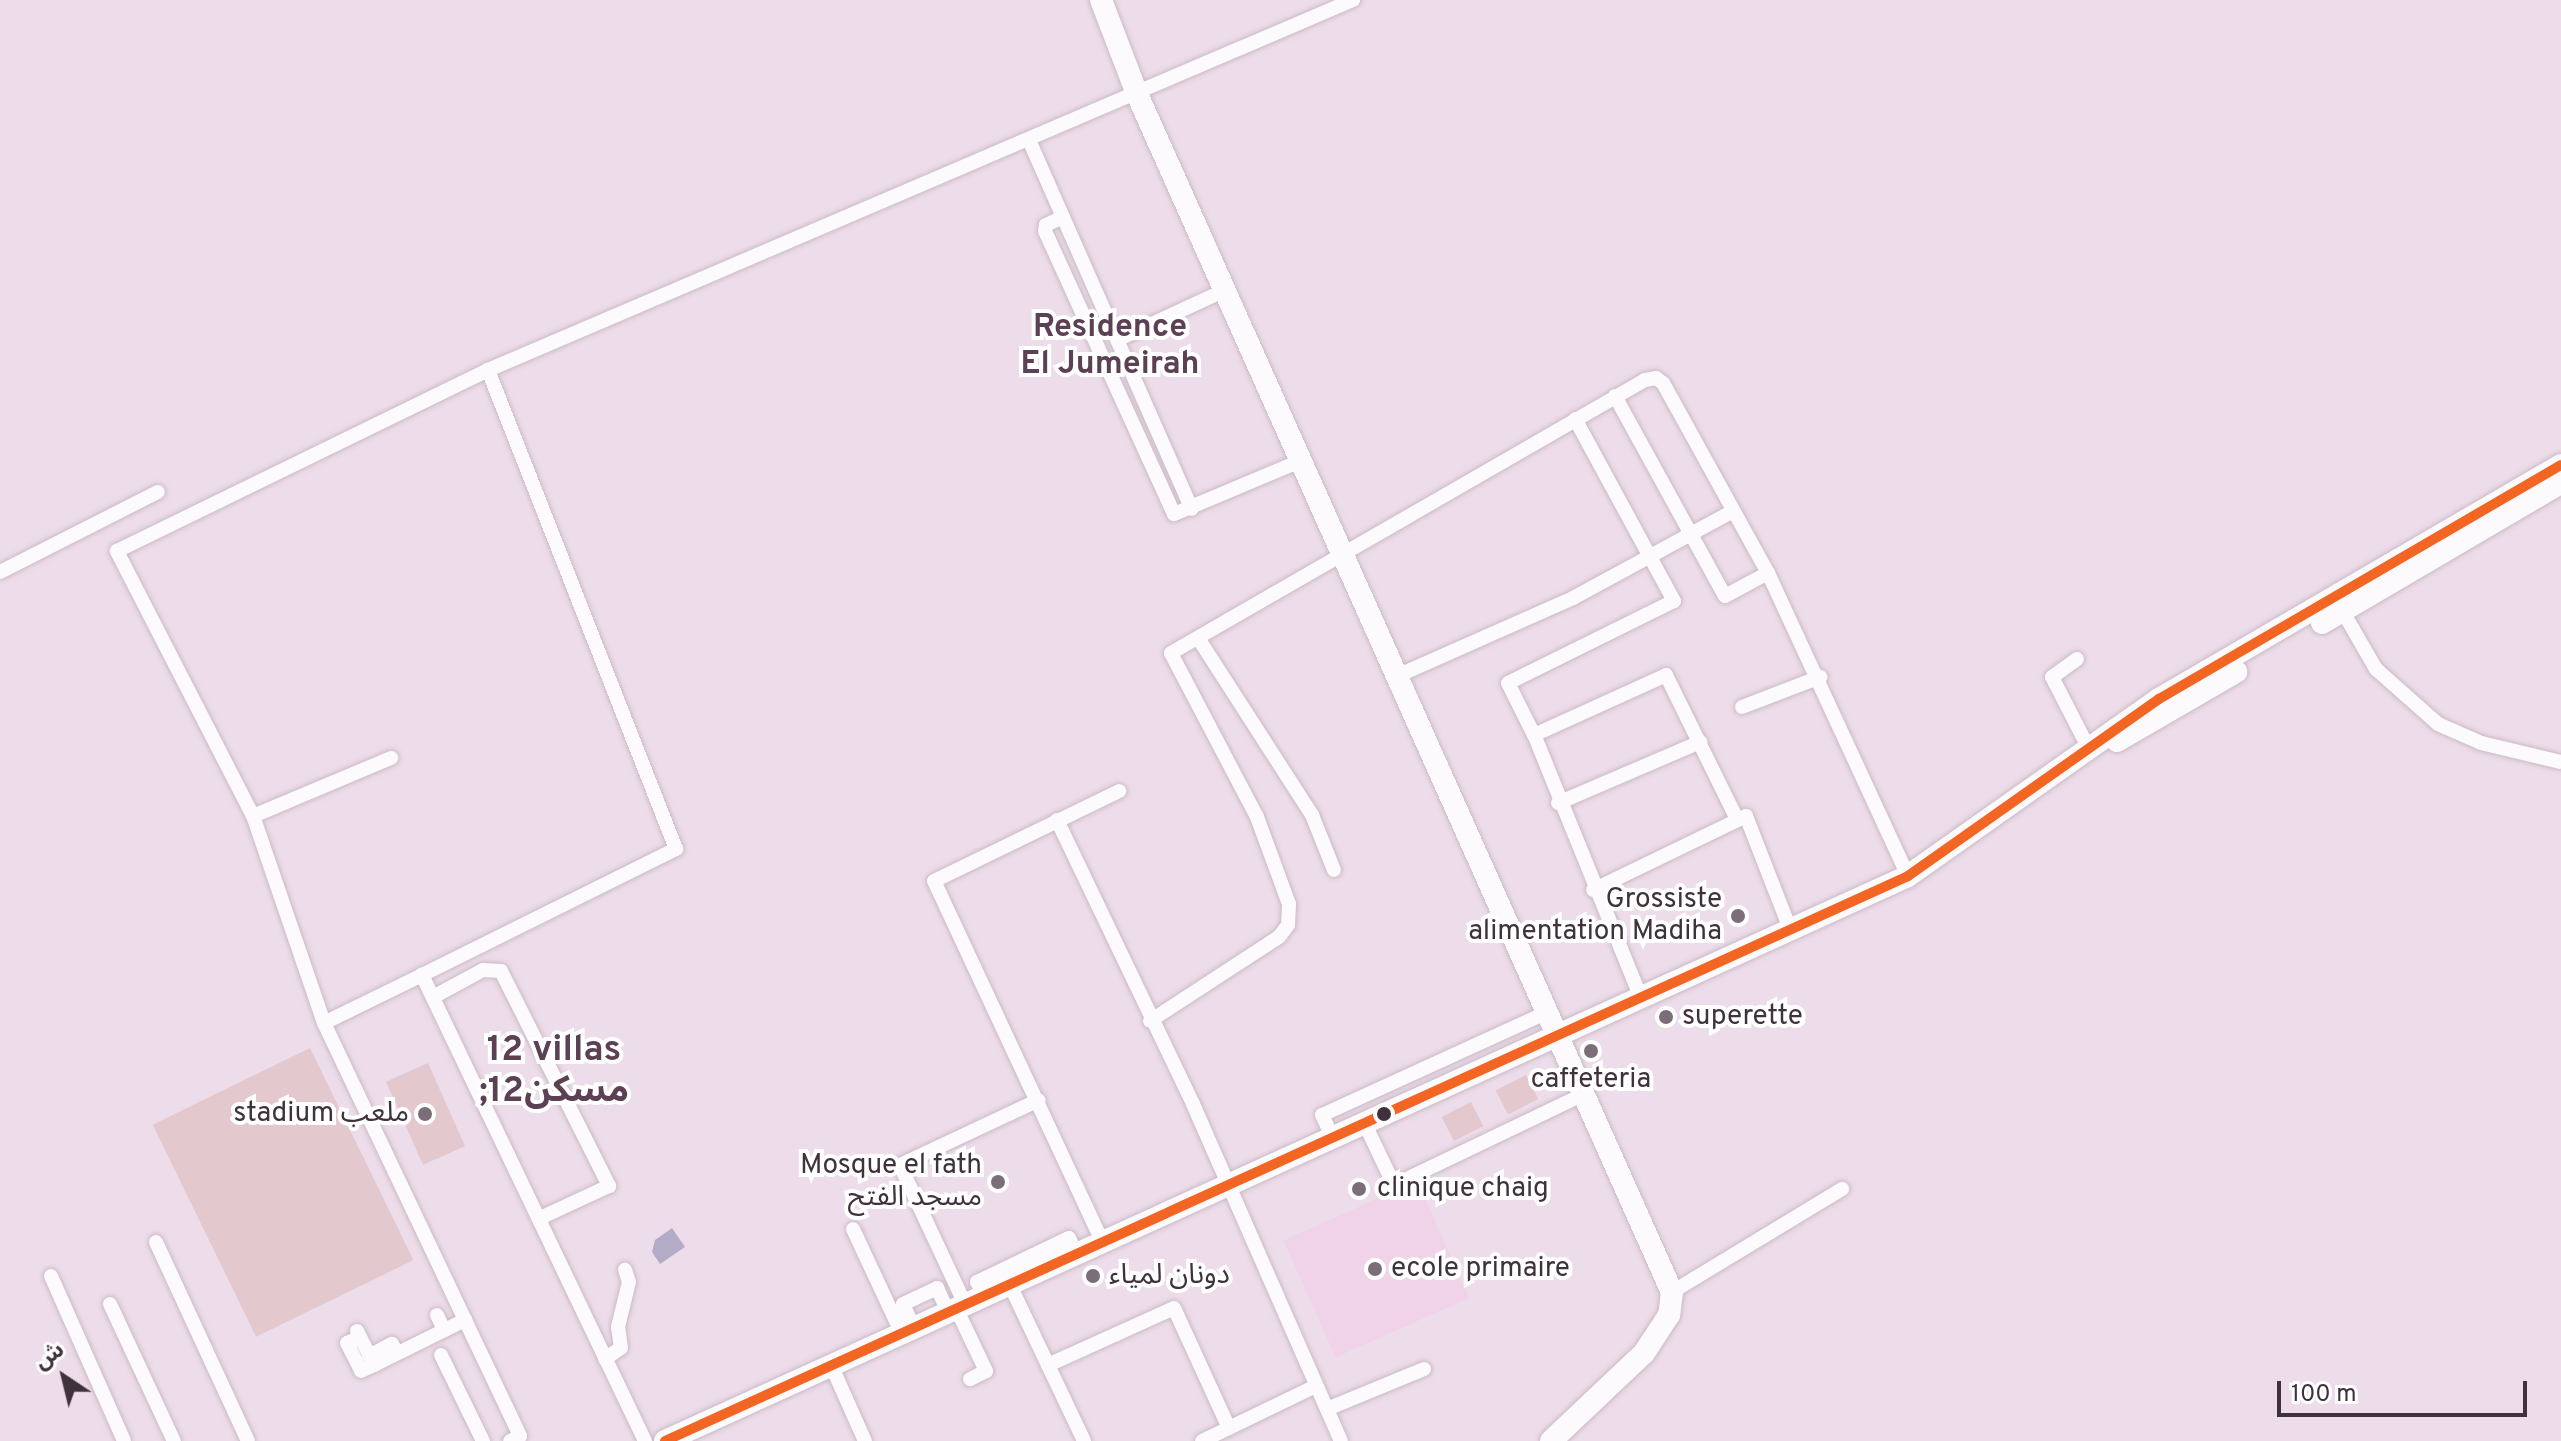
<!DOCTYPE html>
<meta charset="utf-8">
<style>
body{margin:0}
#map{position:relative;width:2561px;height:1441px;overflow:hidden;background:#eddce9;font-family:Overpass,"Noto Sans Arabic",sans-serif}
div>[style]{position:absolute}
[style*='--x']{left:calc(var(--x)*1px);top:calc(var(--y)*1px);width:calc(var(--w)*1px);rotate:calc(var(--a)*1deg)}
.built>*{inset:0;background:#f0d3e8;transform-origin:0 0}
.green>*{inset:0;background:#e3c8ce;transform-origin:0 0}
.water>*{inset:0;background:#b4acc7}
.roads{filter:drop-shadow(0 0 2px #c9bbc6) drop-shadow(0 0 2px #c9bbc6)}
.street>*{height:14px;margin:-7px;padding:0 7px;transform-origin:7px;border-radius:7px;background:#fcfafc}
.secondary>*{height:22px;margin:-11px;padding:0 11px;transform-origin:11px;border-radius:11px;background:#fcfafc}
.bus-1>*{height:10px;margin:-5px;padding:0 5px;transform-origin:5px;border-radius:5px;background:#f26522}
.dots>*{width:22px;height:22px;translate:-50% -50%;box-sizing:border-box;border:4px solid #fff;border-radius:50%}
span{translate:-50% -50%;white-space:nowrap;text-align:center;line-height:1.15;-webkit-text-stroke:8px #fff;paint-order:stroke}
.poi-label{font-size:28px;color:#3f323c}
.right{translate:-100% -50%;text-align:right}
.left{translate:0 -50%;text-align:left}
.quarter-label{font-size:32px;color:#5c4155;font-weight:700}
.district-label{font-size:36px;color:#5c4155;font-weight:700}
.north{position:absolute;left:24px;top:1337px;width:80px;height:80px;-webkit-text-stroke:6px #fff;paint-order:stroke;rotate:325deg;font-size:22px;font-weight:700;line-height:32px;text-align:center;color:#3f323c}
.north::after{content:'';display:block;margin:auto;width:28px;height:36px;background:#3f323c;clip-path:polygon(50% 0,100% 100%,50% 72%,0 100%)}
.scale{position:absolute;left:2277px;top:1381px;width:250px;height:36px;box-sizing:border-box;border:4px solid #3f323c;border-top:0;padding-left:10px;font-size:24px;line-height:28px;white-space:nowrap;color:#3f323c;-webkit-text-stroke:6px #fff;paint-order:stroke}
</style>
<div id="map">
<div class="built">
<div style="left:1417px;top:1181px;width:128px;height:146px;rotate:66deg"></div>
</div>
<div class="green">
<div style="left:310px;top:1048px;width:236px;height:175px;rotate:64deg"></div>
<div style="left:428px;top:1063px;width:91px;height:46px;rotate:66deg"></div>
<div style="left:1526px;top:1075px;width:27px;height:34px;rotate:63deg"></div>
<div style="left:1471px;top:1102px;width:27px;height:33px;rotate:63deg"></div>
</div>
<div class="water">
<div style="clip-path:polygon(672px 1228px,685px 1247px,660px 1264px,652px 1252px,655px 1240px)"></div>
</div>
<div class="roads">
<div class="street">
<div style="--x:1029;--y:140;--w:403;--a:66.2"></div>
<div style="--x:1063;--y:217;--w:19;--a:155"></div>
<div style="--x:1046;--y:225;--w:6;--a:99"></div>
<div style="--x:1045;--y:231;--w:311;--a:65.5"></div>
<div style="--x:1174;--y:514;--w:137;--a:-22.8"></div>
<div style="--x:1117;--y:340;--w:119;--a:-24.8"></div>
<div style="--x:1615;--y:396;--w:228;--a:61.2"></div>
<div style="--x:1725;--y:596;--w:49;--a:-28.1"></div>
<div style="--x:0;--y:572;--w:177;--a:-26.9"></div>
<div style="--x:2339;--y:605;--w:74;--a:60"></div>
<div style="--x:2376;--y:669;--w:83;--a:41.6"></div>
<div style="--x:2438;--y:724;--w:47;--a:23.8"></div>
<div style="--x:2481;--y:743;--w:82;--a:13.4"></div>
<div style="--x:1198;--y:638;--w:211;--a:57.2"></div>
<div style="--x:1312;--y:815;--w:59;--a:68.2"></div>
<div style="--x:2077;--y:659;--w:31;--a:144"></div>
<div style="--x:2052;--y:677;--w:83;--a:62.8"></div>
<div style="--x:1397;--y:676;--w:193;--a:-23.9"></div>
<div style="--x:1573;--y:598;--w:182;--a:-28.5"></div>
<div style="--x:1742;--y:707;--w:84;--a:-21"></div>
<div style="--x:1534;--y:735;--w:58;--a:-116.6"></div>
<div style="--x:1508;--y:683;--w:185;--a:-26.3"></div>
<div style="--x:1674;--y:601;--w:207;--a:-118.5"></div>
<div style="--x:1558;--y:803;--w:155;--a:-23.2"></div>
<div style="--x:253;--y:816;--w:150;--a:-22.8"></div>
<div style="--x:1057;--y:820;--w:315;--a:64.4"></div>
<div style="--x:1193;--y:1104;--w:368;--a:66.3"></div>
<div style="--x:1593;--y:890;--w:170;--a:-25.8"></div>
<div style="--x:1746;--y:816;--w:121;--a:68.7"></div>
<div style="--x:422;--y:975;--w:284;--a:-26.4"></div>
<div style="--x:676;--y:849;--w:515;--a:-111.43"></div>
<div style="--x:433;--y:997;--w:57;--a:-28.4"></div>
<div style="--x:483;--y:970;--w:18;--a:3"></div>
<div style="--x:501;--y:971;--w:241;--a:63.3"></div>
<div style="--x:609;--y:1186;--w:76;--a:155.1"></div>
<div style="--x:1641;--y:998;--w:284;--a:-112.1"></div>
<div style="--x:1534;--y:735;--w:145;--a:-24.4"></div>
<div style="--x:1666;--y:675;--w:161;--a:63.8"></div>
<div style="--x:1150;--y:1021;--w:154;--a:-33.1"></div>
<div style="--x:1279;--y:937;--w:15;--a:-53"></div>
<div style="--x:1288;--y:925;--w:21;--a:-87"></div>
<div style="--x:1289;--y:904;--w:93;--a:-110.2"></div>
<div style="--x:1257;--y:817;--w:185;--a:-117.7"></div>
<div style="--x:1171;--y:653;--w:547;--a:-29.94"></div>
<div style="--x:1645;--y:380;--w:11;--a:-10"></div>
<div style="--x:1656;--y:378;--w:9;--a:36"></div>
<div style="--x:1663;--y:383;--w:217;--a:61.1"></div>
<div style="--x:1768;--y:573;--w:334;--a:65.2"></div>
<div style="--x:324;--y:1023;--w:457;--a:64.6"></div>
<div style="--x:520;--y:1436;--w:11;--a:153"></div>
<div style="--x:1363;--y:1120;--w:72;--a:64.5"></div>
<div style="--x:1394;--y:1185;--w:213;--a:-25.6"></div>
<div style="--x:1331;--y:1134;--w:21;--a:-115"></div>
<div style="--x:1322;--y:1115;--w:246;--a:-24.5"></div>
<div style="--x:853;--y:1229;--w:116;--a:65"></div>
<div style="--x:1102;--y:1241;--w:397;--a:-115"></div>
<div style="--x:934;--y:881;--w:206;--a:-25.9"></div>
<div style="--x:156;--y:1242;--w:219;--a:65.2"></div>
<div style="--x:51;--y:1276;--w:180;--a:66.1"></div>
<div style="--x:1009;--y:1283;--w:175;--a:64.6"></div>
<div style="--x:1672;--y:1292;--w:199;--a:-31.2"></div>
<div style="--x:984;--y:1295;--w:15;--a:-118"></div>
<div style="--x:977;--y:1282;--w:102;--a:-25.6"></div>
<div style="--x:1069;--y:1238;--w:17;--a:65"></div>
<div style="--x:110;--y:1304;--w:151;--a:65"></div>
<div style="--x:965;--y:1304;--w:153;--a:-115.1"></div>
<div style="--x:900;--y:1165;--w:153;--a:-25.1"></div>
<div style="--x:956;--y:1308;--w:70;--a:64.5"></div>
<div style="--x:986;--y:1371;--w:18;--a:153"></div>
<div style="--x:437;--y:1315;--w:17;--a:65"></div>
<div style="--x:914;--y:1328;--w:26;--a:-115"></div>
<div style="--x:903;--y:1304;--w:38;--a:-25"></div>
<div style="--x:937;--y:1288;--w:26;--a:65"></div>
<div style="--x:357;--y:1331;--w:38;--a:63"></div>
<div style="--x:374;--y:1365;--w:102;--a:-26.3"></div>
<div style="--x:360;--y:1337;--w:14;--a:155"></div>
<div style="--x:347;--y:1343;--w:31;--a:63"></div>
<div style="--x:361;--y:1371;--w:14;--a:-25"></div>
<div style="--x:441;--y:1355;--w:96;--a:64"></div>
<div style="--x:369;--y:1356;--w:26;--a:-28"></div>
<div style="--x:392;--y:1344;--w:10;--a:61"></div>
<div style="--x:605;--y:1359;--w:19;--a:-35"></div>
<div style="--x:621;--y:1348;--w:21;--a:-98"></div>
<div style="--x:618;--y:1327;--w:46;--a:-76.3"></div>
<div style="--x:629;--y:1282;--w:13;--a:-108"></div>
<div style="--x:1048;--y:1365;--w:138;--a:-24.3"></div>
<div style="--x:1174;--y:1308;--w:132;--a:65.4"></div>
<div style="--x:832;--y:1367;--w:81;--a:66"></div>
<div style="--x:1327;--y:1409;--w:105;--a:-22.4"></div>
<div style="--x:645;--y:1441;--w:517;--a:-115.57"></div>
<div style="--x:422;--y:975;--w:109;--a:153.9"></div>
<div style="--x:324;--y:1023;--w:219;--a:-108.9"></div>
<div style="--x:253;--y:816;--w:298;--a:-117.2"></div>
<div style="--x:117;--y:551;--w:413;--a:-26"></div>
<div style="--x:488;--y:370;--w:941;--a:-23.16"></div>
<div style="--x:1202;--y:1441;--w:127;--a:-25.8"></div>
</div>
<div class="secondary">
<div style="--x:1101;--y:0;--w:101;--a:69"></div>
<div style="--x:1137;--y:94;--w:1312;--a:65.94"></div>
<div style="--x:1672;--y:1292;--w:23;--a:97"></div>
<div style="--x:1669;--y:1315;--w:45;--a:123.3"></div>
<div style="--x:1644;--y:1353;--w:128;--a:136.6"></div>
<div style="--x:2322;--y:623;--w:277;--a:-30.4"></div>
<div style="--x:2117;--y:741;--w:138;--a:-30.1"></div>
<div style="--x:665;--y:1441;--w:1365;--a:-24.44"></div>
<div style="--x:1908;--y:876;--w:307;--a:-35.2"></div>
<div style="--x:2159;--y:699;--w:465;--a:-30.2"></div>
</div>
</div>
<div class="bus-1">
<div style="--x:665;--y:1441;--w:1365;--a:-24.44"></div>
<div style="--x:1908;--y:876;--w:307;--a:-35.2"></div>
<div style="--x:2159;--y:699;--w:465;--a:-30.2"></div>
</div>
<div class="dots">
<div style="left:1738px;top:916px;background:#7c6e79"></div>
<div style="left:1666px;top:1017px;background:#7c6e79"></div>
<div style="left:1591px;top:1051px;background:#7c6e79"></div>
<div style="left:425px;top:1114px;background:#7c6e79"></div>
<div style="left:1384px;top:1114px;background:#3f323c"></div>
<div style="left:998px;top:1182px;background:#7c6e79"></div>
<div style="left:1359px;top:1189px;background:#7c6e79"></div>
<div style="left:1375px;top:1269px;background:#7c6e79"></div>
<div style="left:1093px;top:1276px;background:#7c6e79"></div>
</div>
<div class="poi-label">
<span class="right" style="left:1722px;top:916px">Grossiste<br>alimentation Madiha</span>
<span class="left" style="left:1682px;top:1017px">superette</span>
<span style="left:1591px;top:1080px">caffeteria</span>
<span class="right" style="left:409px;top:1114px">stadium ملعب</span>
<span class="right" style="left:982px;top:1182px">Mosque el fath<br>مسجد الفتح</span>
<span class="left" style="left:1377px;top:1189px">clinique chaig</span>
<span class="left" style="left:1391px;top:1269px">ecole primaire</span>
<span class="left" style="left:1109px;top:1276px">دونان لمياء</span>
</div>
<div class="quarter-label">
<span style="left:1110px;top:347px">Residence<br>El Jumeirah</span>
</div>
<div class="district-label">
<span style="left:554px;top:1072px">12 villas<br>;12مسكن</span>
</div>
<div class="north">ش</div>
<div class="scale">100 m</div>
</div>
